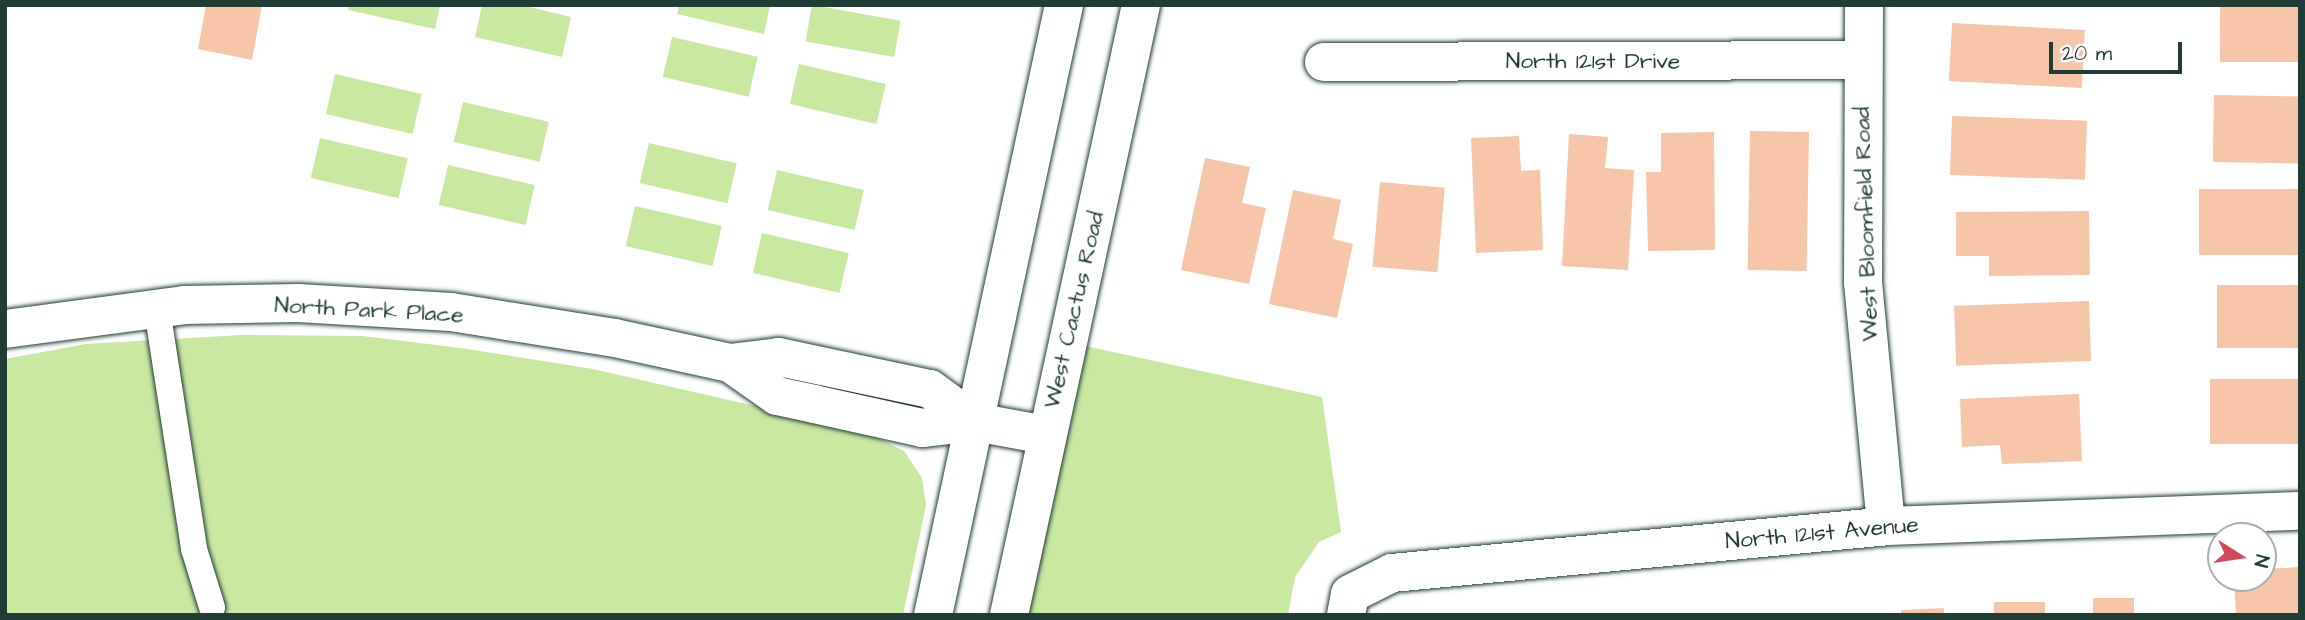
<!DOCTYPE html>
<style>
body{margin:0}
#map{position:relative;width:2305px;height:620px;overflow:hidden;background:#fff;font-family:"Architects Daughter",sans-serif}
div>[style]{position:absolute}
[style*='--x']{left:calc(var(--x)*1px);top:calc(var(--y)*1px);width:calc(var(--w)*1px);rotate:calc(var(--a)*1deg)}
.green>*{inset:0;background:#c9e8a0;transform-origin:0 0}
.building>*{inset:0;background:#f7c5a7;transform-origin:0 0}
.roads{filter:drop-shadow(0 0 2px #1f3d34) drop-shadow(0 0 2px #1f3d34)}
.service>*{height:26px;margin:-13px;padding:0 13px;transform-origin:13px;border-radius:13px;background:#fff}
.minor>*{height:38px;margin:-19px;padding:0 19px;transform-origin:19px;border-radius:19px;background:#fff}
.tertiary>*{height:38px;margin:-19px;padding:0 19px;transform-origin:19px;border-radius:19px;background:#fff}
span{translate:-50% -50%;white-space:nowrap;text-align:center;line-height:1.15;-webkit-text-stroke:5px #fff;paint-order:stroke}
.street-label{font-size:23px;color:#1f3d34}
.frame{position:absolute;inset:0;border:7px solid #1f3d34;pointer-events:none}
.north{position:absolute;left:2207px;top:522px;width:70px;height:70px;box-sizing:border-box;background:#fff;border:2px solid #a5b1ae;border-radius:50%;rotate:102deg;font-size:19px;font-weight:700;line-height:28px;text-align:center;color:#1f3d34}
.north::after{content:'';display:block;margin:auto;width:24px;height:32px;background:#d1495b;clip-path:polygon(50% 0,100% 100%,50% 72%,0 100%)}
.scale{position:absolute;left:2049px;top:42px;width:133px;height:32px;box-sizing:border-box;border:4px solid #1f3d34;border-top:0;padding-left:9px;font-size:21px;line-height:24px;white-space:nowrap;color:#1f3d34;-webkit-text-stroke:5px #fff;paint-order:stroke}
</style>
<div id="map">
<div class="green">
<div style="clip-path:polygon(349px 5px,440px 5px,435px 29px,348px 10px)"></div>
<div style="clip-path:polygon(482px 5px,521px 5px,571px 17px,562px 57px,475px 37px)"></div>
<div style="clip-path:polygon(679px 5px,770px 5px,764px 34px,677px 14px)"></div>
<div style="left:812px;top:5px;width:90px;height:37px;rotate:10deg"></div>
<div style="left:672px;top:37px;width:88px;height:41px;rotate:13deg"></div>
<div style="left:799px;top:64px;width:89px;height:41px;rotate:13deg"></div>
<div style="left:335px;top:74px;width:89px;height:41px;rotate:13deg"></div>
<div style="left:463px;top:102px;width:88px;height:41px;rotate:13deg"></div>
<div style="left:320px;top:138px;width:90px;height:41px;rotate:13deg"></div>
<div style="left:649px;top:143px;width:90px;height:41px;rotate:13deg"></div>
<div style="left:448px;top:165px;width:89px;height:41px;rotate:13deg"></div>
<div style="left:777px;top:170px;width:89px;height:41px;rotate:13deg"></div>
<div style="left:635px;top:206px;width:89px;height:41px;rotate:13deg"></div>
<div style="left:762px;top:233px;width:89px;height:41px;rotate:13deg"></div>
<div style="clip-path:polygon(242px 335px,362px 336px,461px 348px,593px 369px,861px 430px,904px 451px,922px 478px,926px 505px,903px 615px,5px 615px,5px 359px,86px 344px)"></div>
<div style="clip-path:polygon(1085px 346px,1322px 397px,1341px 532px,1319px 542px,1295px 577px,1288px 615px,1027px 615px)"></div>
</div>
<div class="building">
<div style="clip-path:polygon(206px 5px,262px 5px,252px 60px,198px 49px)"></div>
<div style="left:2220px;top:5px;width:80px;height:57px"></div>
<div style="left:1952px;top:23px;width:133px;height:58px;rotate:3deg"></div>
<div style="left:2214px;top:95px;width:86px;height:67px;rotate:1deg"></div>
<div style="left:1952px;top:116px;width:135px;height:59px;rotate:2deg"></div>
<div style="left:1750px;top:131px;width:59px;height:139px;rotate:1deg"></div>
<div style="clip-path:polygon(1714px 132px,1715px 250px,1648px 251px,1646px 172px,1661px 172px,1661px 133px)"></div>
<div style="clip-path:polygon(1569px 134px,1608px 137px,1605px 168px,1634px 170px,1628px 270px,1562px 266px)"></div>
<div style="clip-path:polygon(1519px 136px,1521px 171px,1540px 170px,1543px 250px,1476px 253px,1471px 138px)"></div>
<div style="clip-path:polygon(1205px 158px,1250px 167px,1242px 203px,1266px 208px,1249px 284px,1181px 270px)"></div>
<div style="left:1380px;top:182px;width:65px;height:85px;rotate:5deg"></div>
<div style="left:2300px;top:189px;width:66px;height:101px;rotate:90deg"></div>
<div style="clip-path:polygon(1293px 190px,1341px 200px,1333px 239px,1353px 244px,1337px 318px,1269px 304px)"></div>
<div style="clip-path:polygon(2089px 211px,2090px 275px,1989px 276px,1989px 256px,1956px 256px,1956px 212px)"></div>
<div style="left:2300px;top:285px;width:63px;height:83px;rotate:90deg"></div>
<div style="left:2089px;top:301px;width:60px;height:135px;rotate:88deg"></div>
<div style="left:2300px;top:379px;width:65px;height:90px;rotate:90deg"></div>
<div style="clip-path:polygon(2079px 394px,2082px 461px,2002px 464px,2000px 445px,1962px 447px,1960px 399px)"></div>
<div style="clip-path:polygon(2300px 567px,2300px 615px,2236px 615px,2234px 578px,2263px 578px,2263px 569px)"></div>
<div style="left:2093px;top:598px;width:41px;height:17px"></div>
<div style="left:2045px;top:602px;width:13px;height:51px;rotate:90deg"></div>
<div style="clip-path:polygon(1944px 608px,1944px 615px,1901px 615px,1901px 610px)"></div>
</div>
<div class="roads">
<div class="service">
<div style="--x:157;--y:309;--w:243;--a:81.2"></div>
<div style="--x:194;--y:549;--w:61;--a:72.8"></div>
</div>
<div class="minor">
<div style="--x:1864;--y:5;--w:277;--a:90.2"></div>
<div style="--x:1863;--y:282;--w:245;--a:84.6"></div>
<div style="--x:1324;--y:62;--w:538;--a:-0.21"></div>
<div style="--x:5;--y:329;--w:181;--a:-7.6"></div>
<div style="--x:184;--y:305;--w:114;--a:-1"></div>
<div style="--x:298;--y:303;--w:153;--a:3.4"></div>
<div style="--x:451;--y:312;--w:166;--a:9"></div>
<div style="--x:615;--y:338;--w:118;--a:12.3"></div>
<div style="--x:730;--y:363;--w:49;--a:-7"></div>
<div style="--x:779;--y:357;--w:154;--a:12"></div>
<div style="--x:930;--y:389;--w:56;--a:36.3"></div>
<div style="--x:730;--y:363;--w:57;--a:35.1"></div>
<div style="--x:777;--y:396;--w:38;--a:12"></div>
<div style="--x:814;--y:404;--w:111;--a:12.5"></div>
<div style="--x:922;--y:428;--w:53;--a:-6.5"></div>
<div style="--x:975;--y:422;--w:72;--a:10.4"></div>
<div style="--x:1346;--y:615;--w:21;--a:-79"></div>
<div style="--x:1350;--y:594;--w:47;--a:-26.6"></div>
<div style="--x:1392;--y:573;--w:496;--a:-5.4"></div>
<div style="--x:1886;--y:526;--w:414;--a:-2.1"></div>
</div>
<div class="tertiary">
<div style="--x:933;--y:615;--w:624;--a:-77.88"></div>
<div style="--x:1009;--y:615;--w:624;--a:-77.79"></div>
</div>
</div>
<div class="street-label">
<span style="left:1593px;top:61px">North 121st Drive</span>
<span style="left:1866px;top:224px;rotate:-92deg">West Bloomfield Road</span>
<span style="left:369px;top:310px;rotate:3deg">North Park Place</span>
<span style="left:1074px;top:310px;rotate:-77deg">West Cactus Road</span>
<span style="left:1822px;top:533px;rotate:-5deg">North 121st Avenue</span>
</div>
<div class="frame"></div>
<div class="north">N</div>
<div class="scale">20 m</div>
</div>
